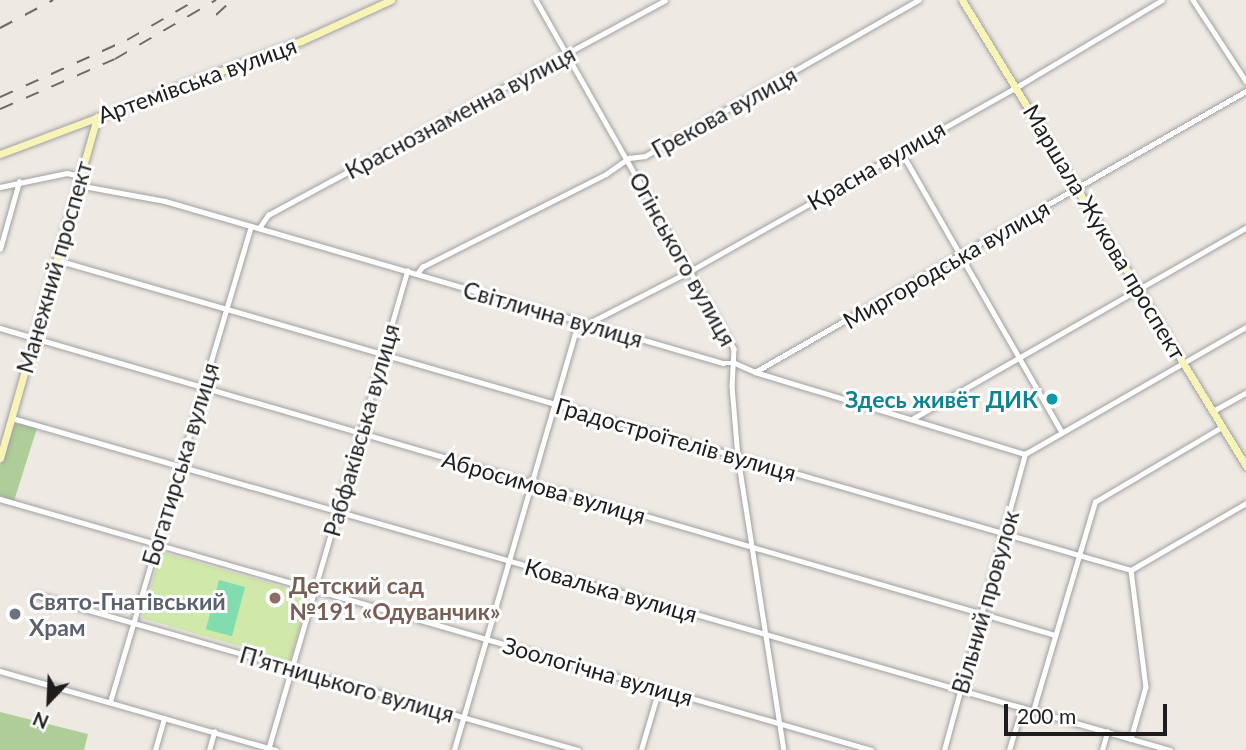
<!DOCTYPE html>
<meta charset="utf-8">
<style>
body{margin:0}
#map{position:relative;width:1246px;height:750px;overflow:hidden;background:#eee9e3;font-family:Lato,sans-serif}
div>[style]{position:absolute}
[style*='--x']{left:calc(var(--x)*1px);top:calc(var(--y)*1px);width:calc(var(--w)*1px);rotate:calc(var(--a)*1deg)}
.grass>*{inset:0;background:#d0e8a9;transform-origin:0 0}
.forest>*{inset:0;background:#aecd98}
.pitch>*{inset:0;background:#81ddad;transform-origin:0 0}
.roads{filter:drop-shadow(0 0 2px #a1a1a1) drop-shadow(0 0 2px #a1a1a1)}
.street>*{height:4.5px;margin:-2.25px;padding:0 2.25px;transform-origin:2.25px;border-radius:2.25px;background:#fff}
.secondary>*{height:7px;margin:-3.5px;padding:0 3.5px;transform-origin:3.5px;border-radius:3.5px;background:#f8f3b7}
.rail>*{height:2px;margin-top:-1px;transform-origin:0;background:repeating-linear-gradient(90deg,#6b6b6b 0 14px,transparent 0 28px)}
.dots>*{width:19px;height:19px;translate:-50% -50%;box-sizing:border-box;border:4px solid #fff;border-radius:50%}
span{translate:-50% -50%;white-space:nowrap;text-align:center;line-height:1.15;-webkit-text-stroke:6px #fff;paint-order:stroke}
.street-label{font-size:23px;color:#1d1d1d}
.culture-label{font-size:23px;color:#0d838f;font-weight:700}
.right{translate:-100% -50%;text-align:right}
.education-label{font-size:23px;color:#785e54;font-weight:700}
.left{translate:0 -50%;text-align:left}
.worship-label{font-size:23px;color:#5b616d;font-weight:700}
.north{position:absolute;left:14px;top:666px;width:70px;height:70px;-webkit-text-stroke:5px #fff;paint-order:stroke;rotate:203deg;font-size:19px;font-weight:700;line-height:28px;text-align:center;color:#1d1d1d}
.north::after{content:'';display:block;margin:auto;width:24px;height:32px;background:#1d1d1d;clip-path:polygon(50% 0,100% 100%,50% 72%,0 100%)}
.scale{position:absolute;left:1004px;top:704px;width:163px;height:32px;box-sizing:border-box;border:4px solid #1d1d1d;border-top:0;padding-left:9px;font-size:21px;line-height:24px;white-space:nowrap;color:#1d1d1d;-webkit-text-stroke:5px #fff;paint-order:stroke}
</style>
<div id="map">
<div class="grass">
<div style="left:161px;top:552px;width:154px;height:69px;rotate:16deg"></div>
</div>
<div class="forest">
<div style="clip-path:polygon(22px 423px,37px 428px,14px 501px,0 496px,0 466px,12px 425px)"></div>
<div style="clip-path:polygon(0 712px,88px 734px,84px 750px,0 750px)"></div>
</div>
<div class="pitch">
<div style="left:219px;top:580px;width:27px;height:51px;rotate:15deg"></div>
</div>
<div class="roads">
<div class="street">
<div style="--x:536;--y:0;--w:401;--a:60.4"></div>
<div style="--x:734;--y:349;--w:37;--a:93"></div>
<div style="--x:732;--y:386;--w:71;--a:85.2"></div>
<div style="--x:738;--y:457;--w:297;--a:81.1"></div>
<div style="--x:1193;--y:0;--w:97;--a:56.8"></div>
<div style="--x:901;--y:151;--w:324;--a:60.2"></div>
<div style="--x:78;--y:185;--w:88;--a:10.4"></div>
<div style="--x:165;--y:201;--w:581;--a:16.19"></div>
<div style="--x:723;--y:363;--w:12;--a:0"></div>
<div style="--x:735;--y:363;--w:22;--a:24"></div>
<div style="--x:755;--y:372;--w:282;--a:16.9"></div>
<div style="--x:0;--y:187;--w:68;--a:-11.8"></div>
<div style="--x:67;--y:173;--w:13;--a:13"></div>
<div style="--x:259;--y:228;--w:16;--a:-55"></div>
<div style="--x:268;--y:215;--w:451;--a:-28.4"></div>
<div style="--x:0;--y:249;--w:70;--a:-74.2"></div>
<div style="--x:57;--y:260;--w:1118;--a:16.1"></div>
<div style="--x:1131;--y:570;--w:118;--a:82.7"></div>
<div style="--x:1146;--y:687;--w:54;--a:106.1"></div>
<div style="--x:417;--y:274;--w:9;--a:-54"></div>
<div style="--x:422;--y:267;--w:206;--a:-26.8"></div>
<div style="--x:606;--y:174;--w:28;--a:-35"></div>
<div style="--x:629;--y:158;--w:16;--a:-7"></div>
<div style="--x:645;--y:156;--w:315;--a:-29.7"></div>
<div style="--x:587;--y:324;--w:116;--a:-27.2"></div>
<div style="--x:690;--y:271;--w:379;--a:-29.4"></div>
<div style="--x:1020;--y:85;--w:165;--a:-30.9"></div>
<div style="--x:0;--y:328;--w:1099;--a:16.22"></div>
<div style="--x:755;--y:372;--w:566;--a:-29.78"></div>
<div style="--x:1213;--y:411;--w:38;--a:-29"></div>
<div style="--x:12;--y:418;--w:1205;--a:16"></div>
<div style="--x:912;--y:419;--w:385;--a:-29.8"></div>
<div style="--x:1025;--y:454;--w:255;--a:-29.9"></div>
<div style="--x:0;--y:499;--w:907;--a:16.06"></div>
<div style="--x:1131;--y:570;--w:133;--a:-30.2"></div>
<div style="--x:36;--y:595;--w:564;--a:15.96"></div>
<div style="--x:0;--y:671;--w:287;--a:16"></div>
<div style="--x:110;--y:702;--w:496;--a:-73.5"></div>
<div style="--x:1033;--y:711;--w:218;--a:-73.5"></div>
<div style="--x:1095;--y:502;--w:147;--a:-30.6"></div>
<div style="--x:155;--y:750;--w:33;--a:-74"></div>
<div style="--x:209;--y:750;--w:19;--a:-74"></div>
<div style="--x:268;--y:750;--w:499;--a:-73.8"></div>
<div style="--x:454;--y:750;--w:447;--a:-73.8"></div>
<div style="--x:641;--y:750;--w:64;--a:-73.6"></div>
<div style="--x:944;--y:750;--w:307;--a:-74.7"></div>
<div style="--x:1009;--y:750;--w:44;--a:-72.8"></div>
<div style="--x:1102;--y:750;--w:19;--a:-74"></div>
</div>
<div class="secondary">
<div style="--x:962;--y:0;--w:546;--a:58.64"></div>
<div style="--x:0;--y:154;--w:322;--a:-20.6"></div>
<div style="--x:301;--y:41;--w:99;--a:-24.5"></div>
<div style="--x:0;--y:458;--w:355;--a:-74.1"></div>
</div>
</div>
<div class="rail">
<div style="--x:216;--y:15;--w:22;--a:-43"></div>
<div style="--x:0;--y:28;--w:60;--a:-27.8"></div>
<div style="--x:0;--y:97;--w:139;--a:-24.2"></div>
<div style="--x:127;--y:40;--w:80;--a:-30.1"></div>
<div style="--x:0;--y:109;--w:125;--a:-23.5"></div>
<div style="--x:115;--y:59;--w:117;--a:-30.3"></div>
</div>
<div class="dots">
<div style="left:1052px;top:399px;background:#0f9aa8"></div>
<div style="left:275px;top:598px;background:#8d6e63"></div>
<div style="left:15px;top:614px;background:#6b7280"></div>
</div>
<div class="street-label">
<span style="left:197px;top:80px;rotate:-20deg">Артемівська вулиця</span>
<span style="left:460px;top:112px;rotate:-28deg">Краснознаменна вулиця</span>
<span style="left:724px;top:112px;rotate:-29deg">Грекова вулиця</span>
<span style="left:876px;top:165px;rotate:-30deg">Красна вулиця</span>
<span style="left:1105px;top:232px;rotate:59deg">Маршала Жукова проспект</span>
<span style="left:683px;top:259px;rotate:61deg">Огінського вулиця</span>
<span style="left:946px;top:264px;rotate:-30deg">Миргородська вулиця</span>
<span style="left:54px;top:267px;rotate:-74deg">Манежний проспект</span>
<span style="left:553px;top:314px;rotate:16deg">Світлична вулиця</span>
<span style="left:361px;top:430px;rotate:-74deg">Рабфаківська вулиця</span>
<span style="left:676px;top:439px;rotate:16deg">Градостроїтелiв вулиця</span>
<span style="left:180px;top:464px;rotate:-73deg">Богатирська вулиця</span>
<span style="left:544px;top:487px;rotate:16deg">Абросимова вулиця</span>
<span style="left:611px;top:590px;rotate:16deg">Ковалька вулиця</span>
<span style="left:985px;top:602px;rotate:-74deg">Вільний провулок</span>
<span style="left:598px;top:671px;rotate:16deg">Зоологічна вулиця</span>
<span style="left:347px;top:684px;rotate:16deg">П’ятницького вулиця</span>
</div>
<div class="culture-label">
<span class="right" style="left:1038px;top:399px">Здесь живёт ДИК</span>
</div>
<div class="education-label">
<span class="left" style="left:289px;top:598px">Детский сад<br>№191 «Одуванчик»</span>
</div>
<div class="worship-label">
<span class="left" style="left:29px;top:614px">Свято-Гнатівський<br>Храм</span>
</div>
<div class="north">N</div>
<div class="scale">200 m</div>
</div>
